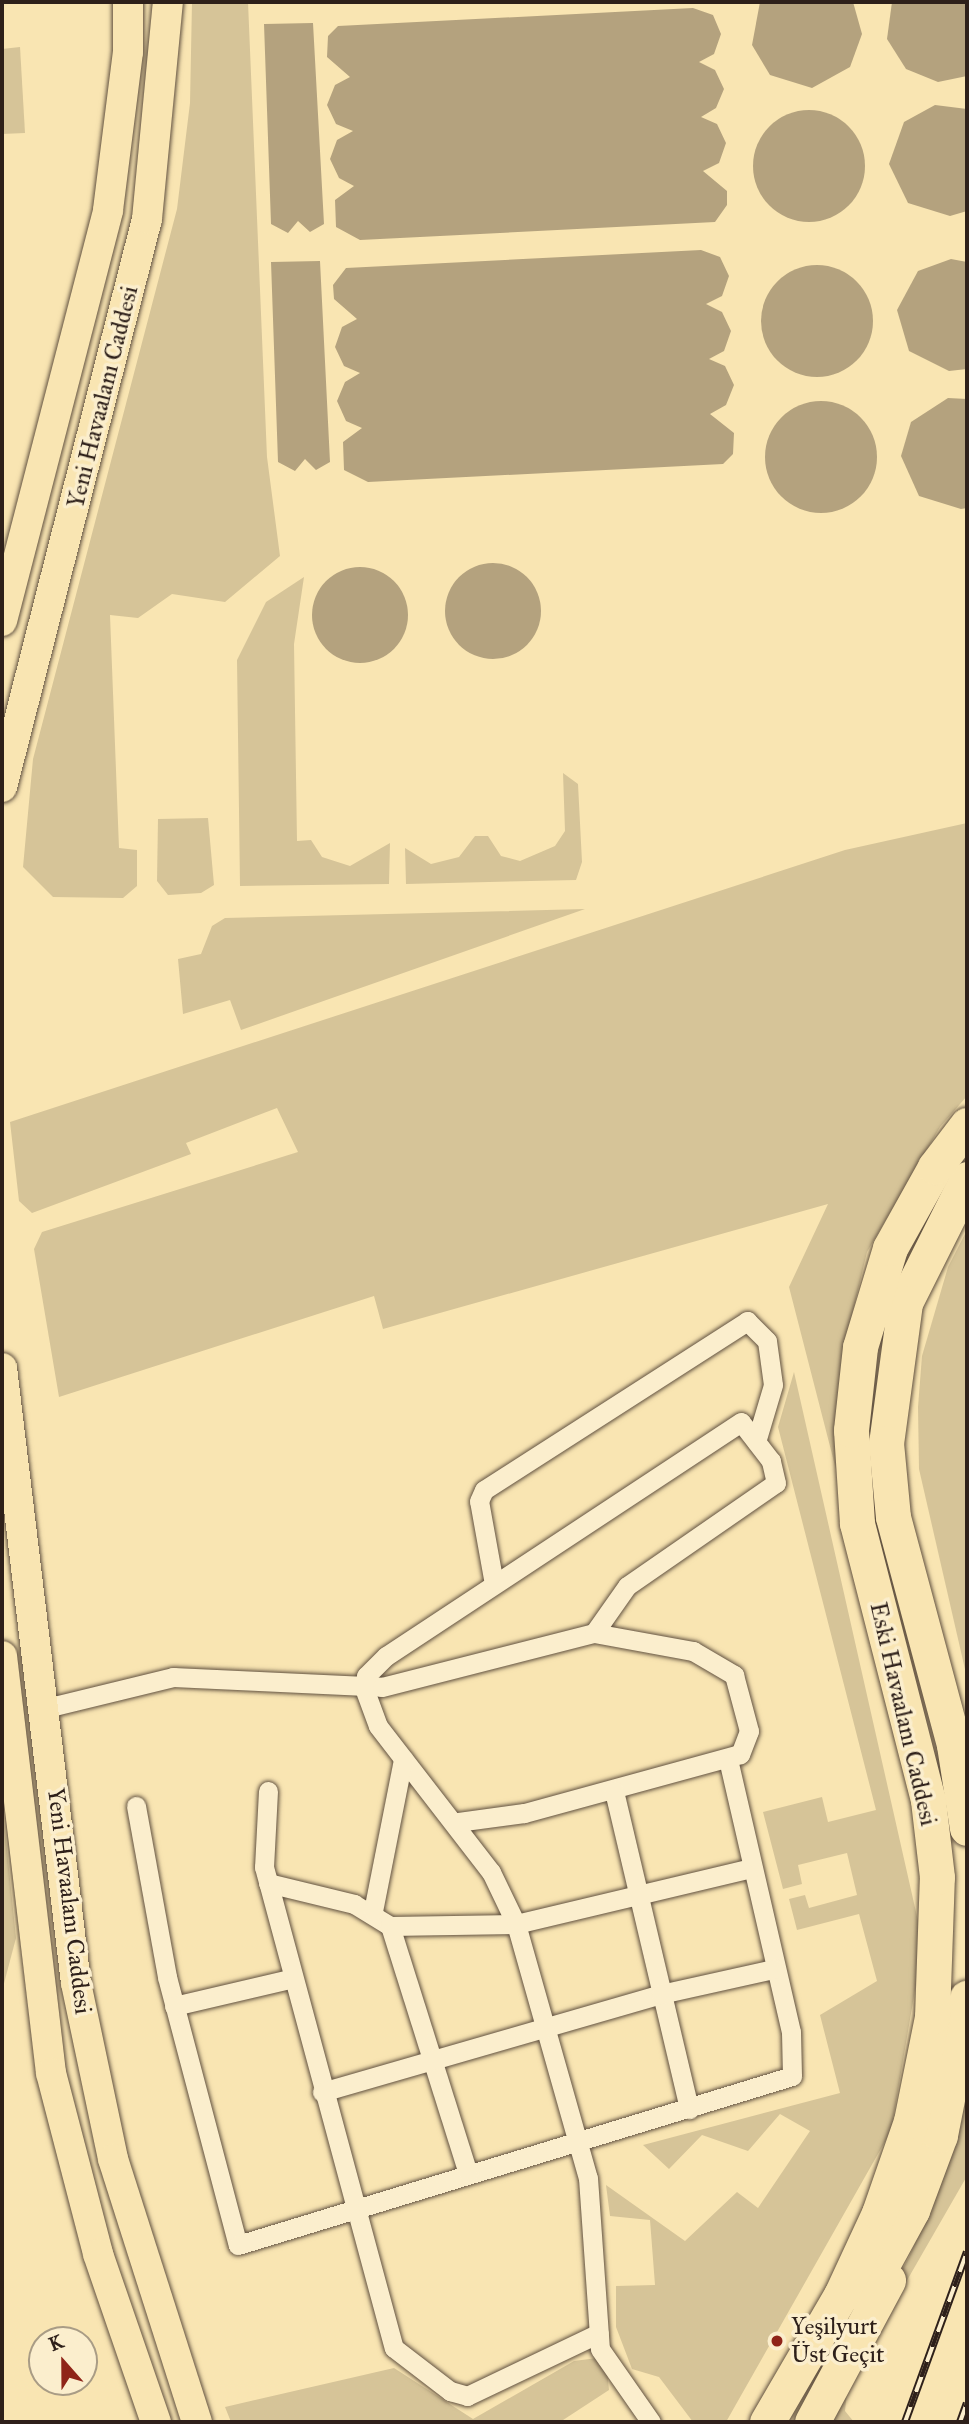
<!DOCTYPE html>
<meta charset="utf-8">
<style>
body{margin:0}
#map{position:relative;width:969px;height:2424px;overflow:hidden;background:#f9e5b2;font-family:"IM FELL Great Primer",serif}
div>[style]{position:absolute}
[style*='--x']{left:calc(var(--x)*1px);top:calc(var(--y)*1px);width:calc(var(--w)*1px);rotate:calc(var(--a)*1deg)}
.green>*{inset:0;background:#d6c498}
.water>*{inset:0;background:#b4a27e}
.round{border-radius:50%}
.roads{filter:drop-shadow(0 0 2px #615140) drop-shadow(0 0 2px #615140)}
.street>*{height:19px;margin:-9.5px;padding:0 9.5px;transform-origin:9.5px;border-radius:9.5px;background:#fbeecd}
.primary>*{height:30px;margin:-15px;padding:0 15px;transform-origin:15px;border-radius:15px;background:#f9e5b2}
.highway>*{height:35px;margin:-17.5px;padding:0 17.5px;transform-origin:17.5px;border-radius:17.5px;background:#f9e5b2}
.rail>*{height:8px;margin-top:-4px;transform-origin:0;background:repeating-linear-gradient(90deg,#fbeecd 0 16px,#2e201a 0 32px);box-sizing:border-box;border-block:2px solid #2e201a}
.dots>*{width:19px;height:19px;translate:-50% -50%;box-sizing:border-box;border:4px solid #fbeecd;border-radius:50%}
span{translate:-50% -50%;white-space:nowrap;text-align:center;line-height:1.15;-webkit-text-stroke:7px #fbeecd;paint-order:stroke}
.street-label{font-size:24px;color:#2e201a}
.poi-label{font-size:24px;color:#2e201a}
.left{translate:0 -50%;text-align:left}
.frame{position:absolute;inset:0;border:4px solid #2e201a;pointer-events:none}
.north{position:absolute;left:28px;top:2326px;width:70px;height:70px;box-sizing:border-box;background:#fbeecd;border:2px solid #a99c85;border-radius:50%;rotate:339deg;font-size:19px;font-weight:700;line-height:28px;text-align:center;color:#2e201a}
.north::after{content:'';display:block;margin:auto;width:24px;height:32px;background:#8f2418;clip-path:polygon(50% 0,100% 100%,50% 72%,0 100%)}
</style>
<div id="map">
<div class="green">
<div style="clip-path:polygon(192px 2px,248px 2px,267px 457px,280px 556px,225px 602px,172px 594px,138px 618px,110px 615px,119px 848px,137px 850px,137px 886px,123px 898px,53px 897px,23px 867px,33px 759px,177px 209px,190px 103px)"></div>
<div style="clip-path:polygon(20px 47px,25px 133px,2px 134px,2px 49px)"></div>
<div style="clip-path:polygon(304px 577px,294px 644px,297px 841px,311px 840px,322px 857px,350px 866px,390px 843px,389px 884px,240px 886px,237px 660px,266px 602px)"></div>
<div style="clip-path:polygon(563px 773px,578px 784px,582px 862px,576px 880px,406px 884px,405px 848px,431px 864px,459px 857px,475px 836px,488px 836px,501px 856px,520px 861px,555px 846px,565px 831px)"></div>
<div style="clip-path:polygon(208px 818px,214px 885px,201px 893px,168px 895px,157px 881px,158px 819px)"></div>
<div style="clip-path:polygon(967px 823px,967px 1096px,940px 1127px,867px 1252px,843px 1353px,841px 1489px,789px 1287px,828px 1204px,383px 1329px,374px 1296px,59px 1397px,34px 1249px,42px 1232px,298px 1152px,277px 1108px,186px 1143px,191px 1154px,32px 1213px,19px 1201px,10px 1122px,845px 850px)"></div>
<div style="clip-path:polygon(585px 909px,241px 1030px,230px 1000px,183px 1014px,178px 959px,201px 954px,212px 926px,225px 918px)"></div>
<div style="clip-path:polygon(967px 1230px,967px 1678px,919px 1469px,918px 1407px,922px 1356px,948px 1267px)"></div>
<div style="clip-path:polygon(794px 1372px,923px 1943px,891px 2131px,726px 2422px,693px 2422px,659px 2377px,632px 2369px,616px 2327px,616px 2286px,655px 2285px,650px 2220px,610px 2216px,606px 2185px,685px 2241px,737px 2192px,758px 2208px,810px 2131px,780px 2114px,748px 2151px,702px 2135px,669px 2169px,643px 2145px,840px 2093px,820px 2015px,877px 1981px,859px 1914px,797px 1930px,789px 1899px,805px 1895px,809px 1908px,857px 1895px,847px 1853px,798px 1865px,802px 1884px,783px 1889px,763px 1812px,822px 1797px,828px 1822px,876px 1810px,778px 1427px)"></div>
<div style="clip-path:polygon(2px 1801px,16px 1938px,2px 1991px)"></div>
<div style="clip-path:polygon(967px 2084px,967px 2176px,848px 2383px,845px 2411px,854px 2422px,818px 2422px,909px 2257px,941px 2183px)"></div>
<div style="clip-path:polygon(597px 2358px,607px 2370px,609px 2390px,560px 2422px,231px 2422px,225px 2407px,394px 2368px,473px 2419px,574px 2361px)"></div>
</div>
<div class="water">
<div style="clip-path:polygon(760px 2px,853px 2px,862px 34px,850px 67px,812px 88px,770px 75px,752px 45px)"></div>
<div style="clip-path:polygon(892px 2px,967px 2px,967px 76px,938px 82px,906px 69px,887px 39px)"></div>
<div style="clip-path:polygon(693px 8px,713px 15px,721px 34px,714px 54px,699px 62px,715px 70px,724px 89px,716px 108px,701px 117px,717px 124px,726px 143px,719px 163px,703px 171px,727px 191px,727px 205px,715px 222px,360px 240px,336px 227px,335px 200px,354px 186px,339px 178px,330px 159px,337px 140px,353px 131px,336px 124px,327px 105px,335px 85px,350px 77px,327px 57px,328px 36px,338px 26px)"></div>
<div style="clip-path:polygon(313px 23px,324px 224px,310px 232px,298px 221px,288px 233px,271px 224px,264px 24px)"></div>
<div style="clip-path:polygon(935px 105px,967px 109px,967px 211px,950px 216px,908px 203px,889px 164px,904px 122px)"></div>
<div class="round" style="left:753px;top:110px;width:112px;height:112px"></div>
<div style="clip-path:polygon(701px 250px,720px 257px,729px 276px,722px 296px,706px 304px,722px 312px,731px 331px,724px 351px,709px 359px,725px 366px,734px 385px,726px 405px,710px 414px,734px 433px,733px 454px,723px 464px,368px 482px,344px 470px,343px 442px,362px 428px,346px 421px,337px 401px,345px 382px,360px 373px,344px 366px,335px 347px,342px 327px,357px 319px,334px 299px,333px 285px,346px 268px)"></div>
<div style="clip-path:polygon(951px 259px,967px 262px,967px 369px,949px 371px,909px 351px,897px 310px,918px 271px)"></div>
<div style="clip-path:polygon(320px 261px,330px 462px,316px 470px,305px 459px,295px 471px,278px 462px,271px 262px)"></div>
<div class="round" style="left:761px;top:265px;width:112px;height:112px"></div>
<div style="clip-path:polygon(948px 398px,967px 399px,967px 508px,961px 509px,919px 496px,901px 456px,911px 422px)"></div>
<div class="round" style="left:765px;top:401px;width:112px;height:112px"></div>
<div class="round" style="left:445px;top:563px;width:96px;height:96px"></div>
<div class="round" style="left:312px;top:567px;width:96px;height:96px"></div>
</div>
<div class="roads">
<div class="street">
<div style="--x:494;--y:1584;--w:84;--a:-100.2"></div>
<div style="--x:479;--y:1501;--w:12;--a:-66"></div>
<div style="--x:484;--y:1490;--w:313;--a:-32.7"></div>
<div style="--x:747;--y:1321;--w:28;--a:45"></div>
<div style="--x:767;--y:1341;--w:44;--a:82.2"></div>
<div style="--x:773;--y:1385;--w:59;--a:106.6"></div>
<div style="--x:594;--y:1633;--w:57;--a:-54.9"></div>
<div style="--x:627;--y:1586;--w:181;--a:-34.7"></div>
<div style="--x:776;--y:1483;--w:23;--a:-103"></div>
<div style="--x:771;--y:1461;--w:49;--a:-127.6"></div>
<div style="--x:741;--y:1422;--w:425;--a:146.6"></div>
<div style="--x:386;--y:1656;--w:28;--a:135"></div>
<div style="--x:366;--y:1676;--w:12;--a:99"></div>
<div style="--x:364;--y:1688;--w:40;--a:69.8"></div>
<div style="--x:378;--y:1726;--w:185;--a:52.3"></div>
<div style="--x:491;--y:1872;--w:58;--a:64.3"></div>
<div style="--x:516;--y:1924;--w:264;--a:74.2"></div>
<div style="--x:588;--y:2178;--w:171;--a:86"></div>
<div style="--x:600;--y:2349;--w:89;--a:55.1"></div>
<div style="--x:46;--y:1708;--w:131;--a:-13.7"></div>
<div style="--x:173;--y:1677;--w:209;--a:2.7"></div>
<div style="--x:382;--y:1687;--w:219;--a:-14.3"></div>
<div style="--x:594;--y:1633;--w:101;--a:10.3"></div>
<div style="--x:693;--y:1651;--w:48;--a:30.3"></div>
<div style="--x:734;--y:1675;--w:58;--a:75"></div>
<div style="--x:749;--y:1731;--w:25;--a:111"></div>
<div style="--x:740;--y:1754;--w:224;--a:164.7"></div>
<div style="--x:524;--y:1813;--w:68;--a:172.3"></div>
<div style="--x:268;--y:1791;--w:76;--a:93"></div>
<div style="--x:264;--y:1867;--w:498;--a:74.9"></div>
<div style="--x:394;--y:2348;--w:71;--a:37.5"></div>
<div style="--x:450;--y:2391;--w:18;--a:16"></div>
<div style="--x:467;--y:2396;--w:146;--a:-25.5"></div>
<div style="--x:614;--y:1791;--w:327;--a:76.7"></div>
<div style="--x:136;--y:1806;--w:174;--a:79.7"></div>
<div style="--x:167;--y:1977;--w:277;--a:75.2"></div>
<div style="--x:238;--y:2245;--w:579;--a:-16.96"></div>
<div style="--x:792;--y:2076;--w:44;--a:-91.3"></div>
<div style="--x:791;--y:2032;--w:280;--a:-103"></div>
<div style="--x:268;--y:1883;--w:89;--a:13.7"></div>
<div style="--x:354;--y:1904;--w:42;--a:31.4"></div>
<div style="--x:390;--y:1926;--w:259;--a:72.5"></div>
<div style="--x:373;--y:1911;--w:155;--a:-78.8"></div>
<div style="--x:390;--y:1926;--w:126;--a:-0.9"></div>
<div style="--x:516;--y:1924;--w:242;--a:-13.4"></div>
<div style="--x:174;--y:2006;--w:122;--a:-13.2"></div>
<div style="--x:322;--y:2092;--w:353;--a:-16.1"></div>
<div style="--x:661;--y:1994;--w:116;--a:-12.5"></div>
</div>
<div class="primary">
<div style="--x:2;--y:621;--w:424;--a:-75.5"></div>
<div style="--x:108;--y:210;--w:159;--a:-82.8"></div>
<div style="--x:128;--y:52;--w:50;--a:-90"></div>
<div style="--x:2;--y:787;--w:586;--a:-75.68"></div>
<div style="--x:147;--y:219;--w:218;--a:-84.5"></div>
<div style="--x:2;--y:1368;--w:619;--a:83.14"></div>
<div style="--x:76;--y:1983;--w:180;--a:78.1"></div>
<div style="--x:113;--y:2159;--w:276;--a:72.3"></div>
<div style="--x:2;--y:1656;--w:420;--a:83.3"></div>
<div style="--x:51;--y:2073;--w:187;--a:75.4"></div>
<div style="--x:98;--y:2254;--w:178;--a:71"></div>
</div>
<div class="highway">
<div style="--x:967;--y:1179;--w:139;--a:116.6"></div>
<div style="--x:905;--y:1303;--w:141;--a:97.7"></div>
<div style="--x:886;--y:1443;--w:74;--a:84.6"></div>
<div style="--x:893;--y:1517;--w:236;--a:75"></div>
<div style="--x:954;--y:1745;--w:84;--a:81.1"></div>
<div style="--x:865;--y:2296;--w:98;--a:-61.3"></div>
<div style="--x:912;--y:2210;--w:80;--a:-69.5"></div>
<div style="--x:940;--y:2135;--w:140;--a:-78.9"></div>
<div style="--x:767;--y:2422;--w:147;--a:-59.8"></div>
<div style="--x:841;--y:2295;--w:90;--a:-65.1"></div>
<div style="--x:879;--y:2213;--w:97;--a:-70.8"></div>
<div style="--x:911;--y:2121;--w:106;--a:-78.6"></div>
<div style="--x:932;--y:2017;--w:140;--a:-88"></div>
<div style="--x:937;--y:1877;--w:78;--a:-96.7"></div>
<div style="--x:928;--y:1800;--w:286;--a:-104.4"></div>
<div style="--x:857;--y:1523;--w:93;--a:-93.7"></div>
<div style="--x:851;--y:1430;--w:83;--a:-83.8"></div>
<div style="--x:860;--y:1347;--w:103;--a:-73.1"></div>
<div style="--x:890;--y:1248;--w:93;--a:-60.9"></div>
<div style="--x:935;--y:1167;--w:53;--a:-52.7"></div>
<div style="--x:812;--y:2422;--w:161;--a:-61.8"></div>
</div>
</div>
<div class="rail">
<div style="--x:905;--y:2422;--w:181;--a:-70"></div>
<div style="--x:960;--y:2422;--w:20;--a:-70"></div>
</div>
<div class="dots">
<div style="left:777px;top:2341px;background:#8f2418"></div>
</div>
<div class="street-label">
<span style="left:103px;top:397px;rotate:-76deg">Yeni Havaalanı Caddesi</span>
<span style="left:903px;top:1714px;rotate:77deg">Eski Havaalanı Caddesi</span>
<span style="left:69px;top:1901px;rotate:83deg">Yeni Havaalanı Caddesi</span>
</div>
<div class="poi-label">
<span class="left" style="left:791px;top:2341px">Yeşilyurt<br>Üst Geçit</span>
</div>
<div class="frame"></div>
<div class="north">K</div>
</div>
